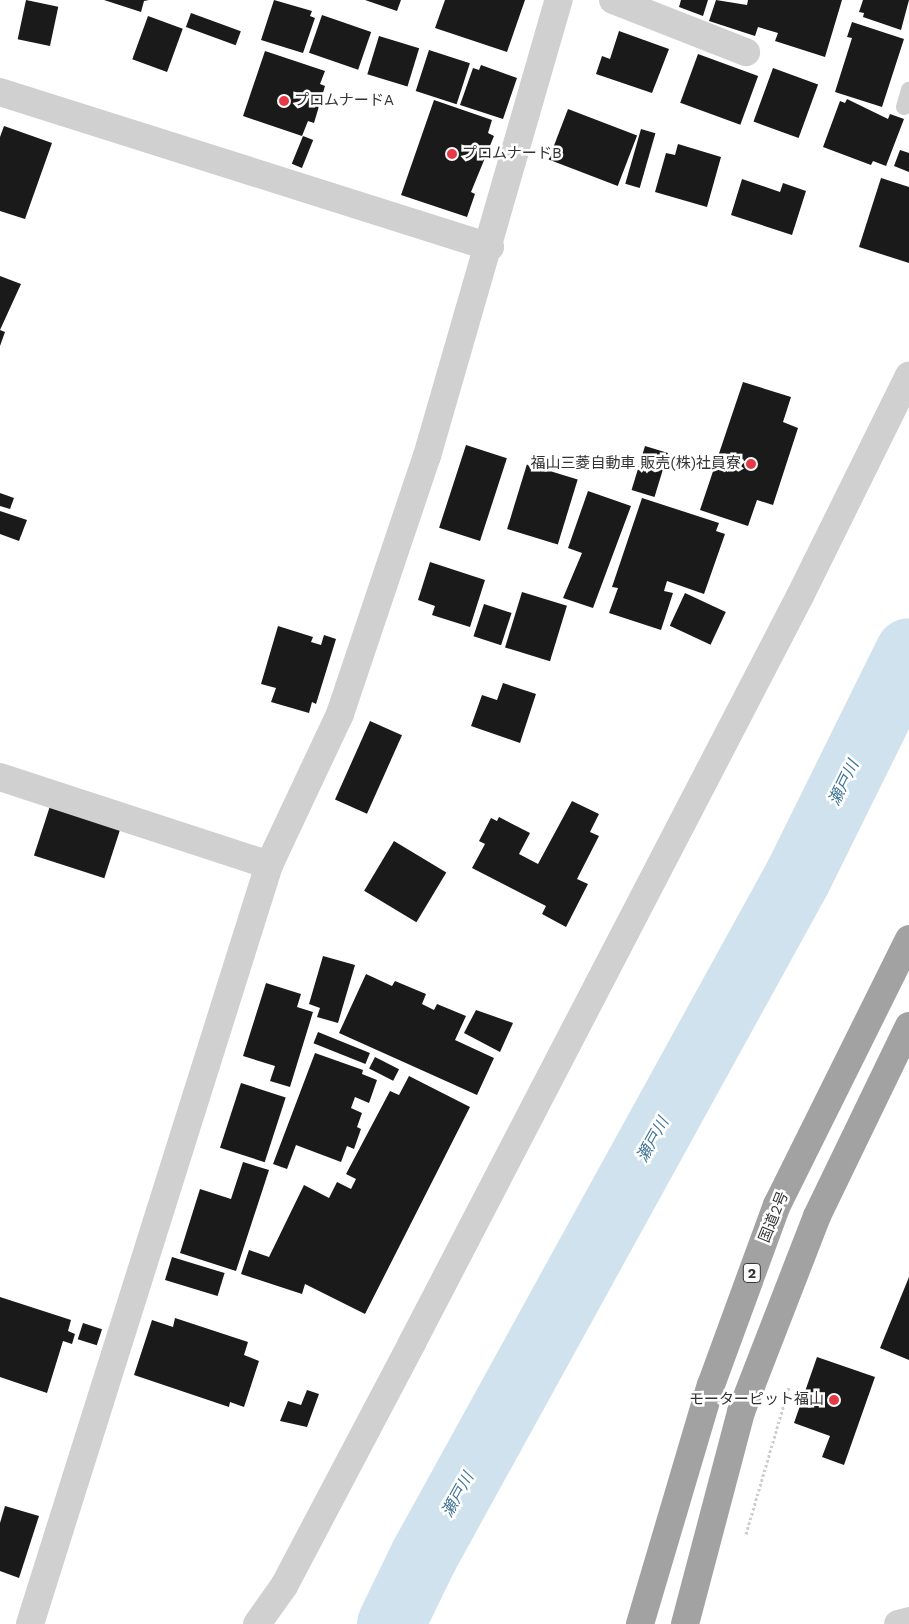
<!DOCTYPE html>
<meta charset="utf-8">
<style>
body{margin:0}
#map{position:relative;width:909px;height:1624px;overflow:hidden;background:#fff;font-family:"Work Sans","Noto Sans JP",sans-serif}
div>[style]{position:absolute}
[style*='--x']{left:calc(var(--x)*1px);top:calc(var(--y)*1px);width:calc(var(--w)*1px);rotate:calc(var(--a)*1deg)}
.river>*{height:68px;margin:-34px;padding:0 34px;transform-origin:34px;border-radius:34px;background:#cfe2ee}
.building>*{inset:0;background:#1a1a1a;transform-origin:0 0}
.path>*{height:3px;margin-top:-1.5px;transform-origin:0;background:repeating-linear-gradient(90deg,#cdcdcd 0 2.5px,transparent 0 5px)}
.service>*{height:16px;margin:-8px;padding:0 8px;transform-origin:8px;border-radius:8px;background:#d0d0d0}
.minor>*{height:28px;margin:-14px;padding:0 14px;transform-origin:14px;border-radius:14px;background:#d0d0d0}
.trunk>*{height:28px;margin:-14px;padding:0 14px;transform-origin:14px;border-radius:14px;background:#a2a2a2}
.dots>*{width:14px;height:14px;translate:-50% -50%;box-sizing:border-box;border:2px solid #fff;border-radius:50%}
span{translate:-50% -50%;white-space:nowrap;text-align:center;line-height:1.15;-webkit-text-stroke:5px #fff;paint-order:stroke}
.shield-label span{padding:1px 4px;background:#fff;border:1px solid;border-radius:4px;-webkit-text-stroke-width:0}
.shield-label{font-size:14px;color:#333;font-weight:700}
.poi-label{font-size:15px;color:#333}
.left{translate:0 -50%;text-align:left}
.right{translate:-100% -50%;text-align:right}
.street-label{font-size:15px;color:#333}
.water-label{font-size:16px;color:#3f7597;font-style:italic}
</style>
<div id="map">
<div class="river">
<div style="--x:391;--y:1624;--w:76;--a:-64.1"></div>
<div style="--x:424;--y:1556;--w:773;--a:-61.15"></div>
<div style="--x:797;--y:879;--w:253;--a:-63.7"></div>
</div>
<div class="building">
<div style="left:26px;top:0;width:33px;height:40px;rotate:12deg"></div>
<div style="clip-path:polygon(104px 0,149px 0,144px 1px,141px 12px)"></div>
<div style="clip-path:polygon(274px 0,312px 11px,310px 16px,315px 18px,303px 53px,261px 40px)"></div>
<div style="clip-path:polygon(365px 0,401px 0,397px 11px)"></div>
<div style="clip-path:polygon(445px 0,525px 0,507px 52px,435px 28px)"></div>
<div style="clip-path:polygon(681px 0,708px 0,703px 16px,679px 7px)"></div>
<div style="clip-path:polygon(716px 0,747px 5px,748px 0,842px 0,825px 57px,775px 41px,778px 33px,758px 27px,755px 36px,709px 21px)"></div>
<div style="clip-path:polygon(863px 0,909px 0,901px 30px,863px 17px,864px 13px,859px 12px)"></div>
<div style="left:191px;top:13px;width:53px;height:15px;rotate:20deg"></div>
<div style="left:322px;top:15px;width:52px;height:40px;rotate:19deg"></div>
<div style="left:148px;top:16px;width:37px;height:46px;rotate:20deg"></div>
<div style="clip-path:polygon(852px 22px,904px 39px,882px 107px,835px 92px,852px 38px,847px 37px)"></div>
<div style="clip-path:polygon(619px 31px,669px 49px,652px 93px,596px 74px,602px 56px,610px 59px)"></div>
<div style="left:379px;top:36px;width:42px;height:40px;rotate:17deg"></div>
<div style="left:429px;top:50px;width:43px;height:43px;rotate:18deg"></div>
<div style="clip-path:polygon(265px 51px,325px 71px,320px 84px,325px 86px,314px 123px,308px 121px,302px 136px,243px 116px)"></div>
<div style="left:698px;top:54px;width:64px;height:52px;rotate:20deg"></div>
<div style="clip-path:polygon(481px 65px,517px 78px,503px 119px,460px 105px,473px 68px,479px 70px)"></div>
<div style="left:773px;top:68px;width:48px;height:57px;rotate:20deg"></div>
<div style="clip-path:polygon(847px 99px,888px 119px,890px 114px,904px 119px,886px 166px,873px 161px,871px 165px,823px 147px,840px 101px,845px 103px)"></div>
<div style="clip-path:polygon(434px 100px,492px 120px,488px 133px,494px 136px,471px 192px,475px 194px,467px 217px,401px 195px)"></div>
<div style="left:568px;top:109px;width:74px;height:54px;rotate:21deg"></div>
<div style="clip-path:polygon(4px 126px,52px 143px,25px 219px,0 211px,0 137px)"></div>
<div style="left:641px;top:129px;width:15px;height:57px;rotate:16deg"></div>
<div style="left:303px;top:136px;width:11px;height:30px;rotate:22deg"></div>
<div style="clip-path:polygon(678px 144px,721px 157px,707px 207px,655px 192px,666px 153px,675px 155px)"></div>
<div style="clip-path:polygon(900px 150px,909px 153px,909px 172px,894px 166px)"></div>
<div style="clip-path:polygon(881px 178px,909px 187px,909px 263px,859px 247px)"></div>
<div style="clip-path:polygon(742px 179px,780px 192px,783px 183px,806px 191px,792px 235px,731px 215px)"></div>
<div style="clip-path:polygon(0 276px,21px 284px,0 330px,5px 332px,0 346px)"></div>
<div style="clip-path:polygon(743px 382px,791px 397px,783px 422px,798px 428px,773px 505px,757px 500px,748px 526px,700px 510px)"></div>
<div style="left:466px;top:445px;width:43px;height:87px;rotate:18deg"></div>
<div style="left:645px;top:446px;width:24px;height:46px;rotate:17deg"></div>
<div style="left:527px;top:464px;width:53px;height:68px;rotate:17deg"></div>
<div style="clip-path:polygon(588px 491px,631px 506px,593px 608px,563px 598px,582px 553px,568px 548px)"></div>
<div style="clip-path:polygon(0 493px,14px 498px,10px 509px,0 506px)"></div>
<div style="clip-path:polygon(642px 498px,719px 523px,716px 531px,725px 534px,704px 594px,667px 581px,664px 591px,673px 593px,661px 630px,609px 613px,618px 588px,612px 587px)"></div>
<div style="clip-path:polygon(0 511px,27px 520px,19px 541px,0 534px)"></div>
<div style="clip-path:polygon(430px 562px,485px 580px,470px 627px,432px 615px,435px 606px,418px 600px)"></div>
<div style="left:522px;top:592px;width:47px;height:58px;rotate:17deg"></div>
<div style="left:685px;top:593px;width:45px;height:36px;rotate:25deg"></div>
<div style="left:484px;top:604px;width:29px;height:34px;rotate:18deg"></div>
<div style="clip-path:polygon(278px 626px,313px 637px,311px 642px,321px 645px,324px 635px,336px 639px,316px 704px,312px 702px,309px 713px,271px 702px,276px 688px,261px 684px)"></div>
<div style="clip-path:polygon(503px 683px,536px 694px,520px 743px,471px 726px,482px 695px,497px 700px)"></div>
<div style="left:370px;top:721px;width:35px;height:86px;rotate:24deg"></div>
<div style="clip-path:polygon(572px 801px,599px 814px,590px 832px,599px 836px,577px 879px,588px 884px,566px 927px,542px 914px,546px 906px,472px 868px,485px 844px,479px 841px,491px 818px,497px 821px,499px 817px,530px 833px,519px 854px,538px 864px)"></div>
<div style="left:50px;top:806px;width:74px;height:52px;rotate:18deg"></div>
<div style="left:394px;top:841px;width:61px;height:58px;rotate:31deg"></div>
<div style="clip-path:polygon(323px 956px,355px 965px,338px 1023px,317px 1017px,320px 1008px,309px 1004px)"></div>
<div style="clip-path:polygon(366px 974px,392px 986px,395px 981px,426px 994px,422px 1004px,434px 1010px,437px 1004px,466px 1016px,455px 1040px,494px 1058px,477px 1095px,339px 1033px)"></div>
<div style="clip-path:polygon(266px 983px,301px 994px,297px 1007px,313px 1012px,290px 1087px,270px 1081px,275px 1066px,243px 1056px)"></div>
<div style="clip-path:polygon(476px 1010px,513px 1023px,500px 1052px,464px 1033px)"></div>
<div style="left:318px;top:1032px;width:56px;height:12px;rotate:22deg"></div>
<div style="clip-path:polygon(315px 1053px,363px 1070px,362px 1074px,377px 1080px,369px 1103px,355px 1097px,351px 1108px,362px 1113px,357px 1127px,361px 1129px,354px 1149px,347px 1146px,341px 1162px,296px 1145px,287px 1169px,273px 1164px)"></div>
<div style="left:375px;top:1057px;width:27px;height:13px;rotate:27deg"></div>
<div style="clip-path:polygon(409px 1076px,470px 1107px,365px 1314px,305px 1284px,302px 1294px,241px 1274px,249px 1250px,269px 1257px,304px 1185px,329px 1198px,337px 1182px,351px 1189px,356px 1179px,346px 1174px,390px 1091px,399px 1095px)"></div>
<div style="left:241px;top:1083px;width:47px;height:68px;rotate:18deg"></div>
<div style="clip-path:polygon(243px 1162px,269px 1170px,236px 1271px,180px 1253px,200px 1189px,231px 1199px)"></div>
<div style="left:172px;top:1257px;width:55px;height:24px;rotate:17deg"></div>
<div style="clip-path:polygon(909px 1277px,909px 1360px,880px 1348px)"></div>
<div style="clip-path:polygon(0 1297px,71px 1320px,68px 1331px,75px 1334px,72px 1344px,63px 1341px,47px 1393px,0 1377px)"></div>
<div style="clip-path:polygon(175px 1318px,248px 1342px,244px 1355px,259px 1361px,244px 1407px,230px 1402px,229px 1407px,134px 1375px,152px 1320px,173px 1327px)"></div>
<div style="left:83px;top:1323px;width:20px;height:17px;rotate:18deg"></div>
<div style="clip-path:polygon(817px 1357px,875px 1377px,844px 1465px,822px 1457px,830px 1436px,794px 1423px)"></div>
<div style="clip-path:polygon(307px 1390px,319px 1394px,307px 1427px,280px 1421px,288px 1401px,301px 1405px)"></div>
<div style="clip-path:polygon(5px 1506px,39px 1516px,19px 1578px,0 1571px,0 1523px)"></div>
</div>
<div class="path">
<div style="--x:746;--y:1534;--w:153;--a:-73.7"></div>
</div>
<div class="service">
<div style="--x:904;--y:107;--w:18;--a:-74"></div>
</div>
<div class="minor">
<div style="--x:613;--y:0;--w:143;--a:21.4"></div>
<div style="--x:0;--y:92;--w:514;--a:17.55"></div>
<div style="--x:0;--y:777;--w:283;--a:18.1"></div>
<div style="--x:30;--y:1624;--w:796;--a:-72.52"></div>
<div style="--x:269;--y:865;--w:167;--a:-64.8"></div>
<div style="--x:340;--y:714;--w:272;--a:-71.4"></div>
<div style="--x:427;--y:456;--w:475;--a:-73.9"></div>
<div style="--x:257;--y:1624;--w:47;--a:-54.6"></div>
<div style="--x:284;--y:1586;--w:275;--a:-62.2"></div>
<div style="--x:412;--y:1343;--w:842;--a:-62.55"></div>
<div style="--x:800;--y:596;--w:246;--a:-63.7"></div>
<div style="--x:898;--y:1624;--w:11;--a:-15"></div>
</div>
<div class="trunk">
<div style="--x:640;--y:1624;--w:249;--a:-73.5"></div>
<div style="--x:711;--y:1385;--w:192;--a:-69.9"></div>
<div style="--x:777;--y:1205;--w:297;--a:-63.6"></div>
<div style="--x:685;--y:1624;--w:219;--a:-75.2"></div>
<div style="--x:741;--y:1412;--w:210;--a:-68.8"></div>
<div style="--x:817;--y:1216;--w:211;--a:-64.2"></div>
</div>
<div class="dots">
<div style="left:284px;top:101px;background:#e63946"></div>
<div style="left:452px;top:154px;background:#e63946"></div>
<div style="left:751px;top:464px;background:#e63946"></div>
<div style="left:834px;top:1400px;background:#e63946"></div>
</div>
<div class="shield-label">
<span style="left:752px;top:1273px">2</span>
</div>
<div class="poi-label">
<span class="left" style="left:294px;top:101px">プロムナードA</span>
<span class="left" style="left:462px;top:154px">プロムナードB</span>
<span class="right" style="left:741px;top:464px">福山三菱自動車 販売(株)社員寮</span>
<span class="right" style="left:824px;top:1400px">モーターピット福山</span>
</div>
<div class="street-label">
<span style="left:774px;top:1217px;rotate:-68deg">国道2号</span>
</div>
<div class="water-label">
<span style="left:844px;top:783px;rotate:-64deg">瀬戸川</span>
<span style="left:653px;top:1140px;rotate:-61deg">瀬戸川</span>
<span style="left:458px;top:1495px;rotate:-61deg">瀬戸川</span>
</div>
</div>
